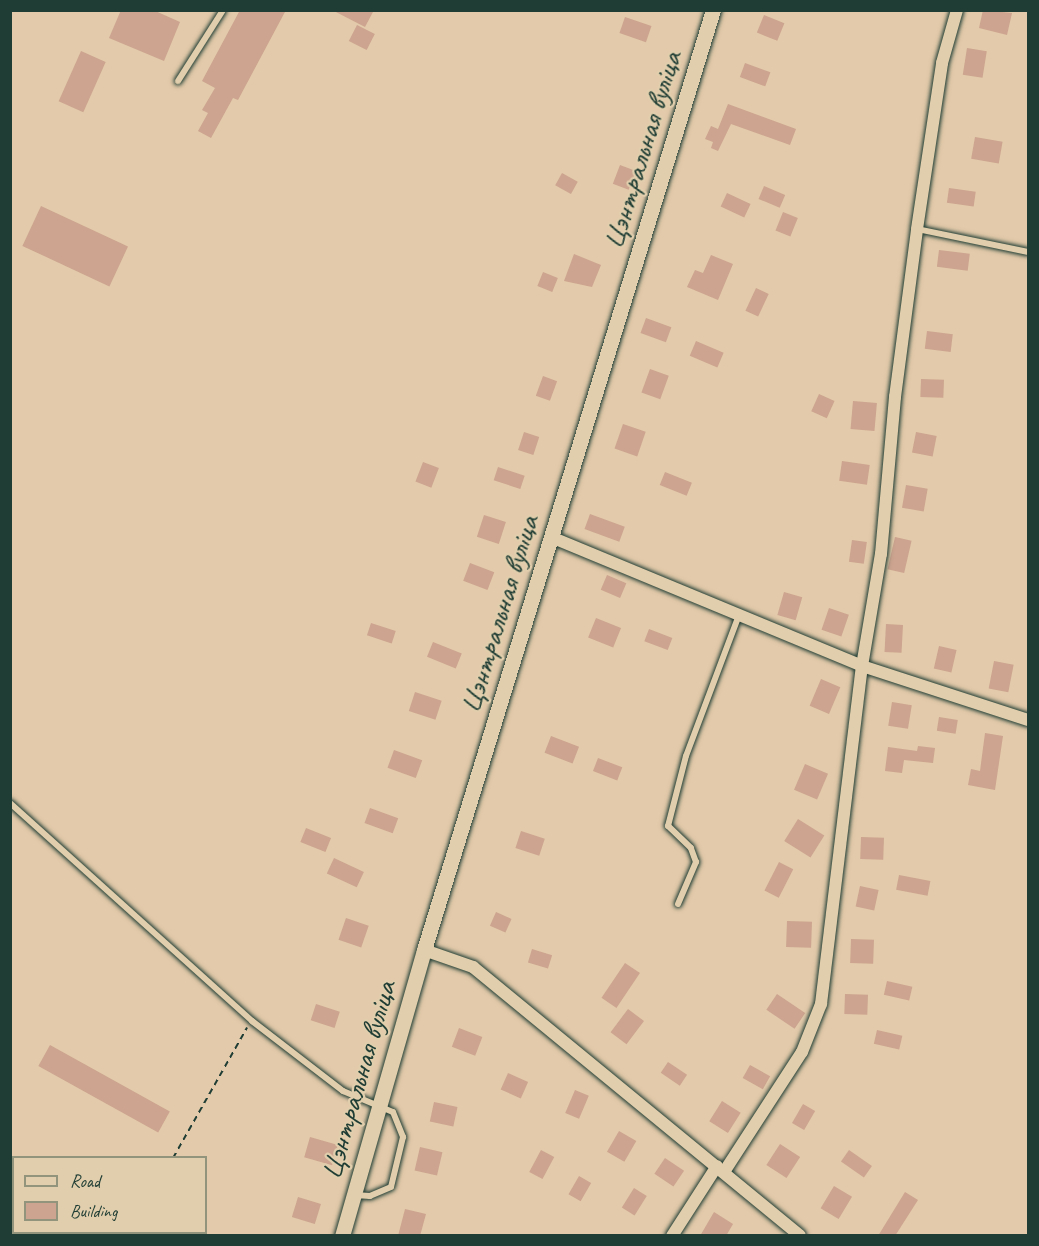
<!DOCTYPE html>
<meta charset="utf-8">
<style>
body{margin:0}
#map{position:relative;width:1039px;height:1246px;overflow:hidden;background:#e3caaa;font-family:Caveat,sans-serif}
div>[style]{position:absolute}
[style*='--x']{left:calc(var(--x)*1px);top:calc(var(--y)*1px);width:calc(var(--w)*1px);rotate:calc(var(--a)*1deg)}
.building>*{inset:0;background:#cca48f;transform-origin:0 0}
.path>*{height:2px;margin-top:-1px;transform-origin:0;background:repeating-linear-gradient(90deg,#1f3d34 0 6px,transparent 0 10.5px)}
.roads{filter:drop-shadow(0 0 2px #1f3d34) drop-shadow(0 0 2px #1f3d34)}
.service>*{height:6px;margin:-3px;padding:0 3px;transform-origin:3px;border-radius:3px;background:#e1ceac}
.minor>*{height:12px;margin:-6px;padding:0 6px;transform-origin:6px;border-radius:6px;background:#e1ceac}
.tertiary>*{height:15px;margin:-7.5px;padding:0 7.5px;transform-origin:7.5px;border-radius:7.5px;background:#e1ceac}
span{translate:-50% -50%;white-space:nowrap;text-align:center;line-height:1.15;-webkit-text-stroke:4.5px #e1ceac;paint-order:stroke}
.street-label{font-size:30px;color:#1f3d34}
.frame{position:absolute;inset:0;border:12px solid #1f3d34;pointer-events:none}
.legend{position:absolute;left:12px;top:1156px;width:195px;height:78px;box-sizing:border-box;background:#e1ceac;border:2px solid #93947c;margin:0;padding:8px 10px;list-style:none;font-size:18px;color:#1f3d34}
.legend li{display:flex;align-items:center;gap:12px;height:30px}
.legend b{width:30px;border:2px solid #93947c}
</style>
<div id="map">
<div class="building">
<div style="clip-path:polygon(121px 10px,153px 10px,180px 22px,164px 61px,109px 38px)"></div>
<div style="clip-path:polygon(240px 10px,286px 10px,238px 100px,233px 98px,211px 138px,198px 131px,208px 113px,202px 110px,215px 88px,202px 81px)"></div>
<div style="clip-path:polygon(332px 10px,374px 10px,365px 27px)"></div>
<div style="clip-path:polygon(983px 10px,1012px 13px,1007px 35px,979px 28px)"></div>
<div style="left:764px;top:15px;width:22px;height:19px;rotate:22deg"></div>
<div style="left:625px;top:17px;width:28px;height:17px;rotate:19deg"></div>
<div style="left:357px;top:25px;width:20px;height:18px;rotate:27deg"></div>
<div style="left:967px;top:48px;width:20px;height:27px;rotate:9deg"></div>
<div style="left:81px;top:51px;width:27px;height:55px;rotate:24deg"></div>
<div style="left:745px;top:63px;width:27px;height:15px;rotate:20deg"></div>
<div style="clip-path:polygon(728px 104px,796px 129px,790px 145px,731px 124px,718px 151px,711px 148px,713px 142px,705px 139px,711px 126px,718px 129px)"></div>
<div style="left:975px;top:137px;width:28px;height:22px;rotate:10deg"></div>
<div style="left:620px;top:165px;width:17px;height:20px;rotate:21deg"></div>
<div style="left:562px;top:173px;width:18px;height:14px;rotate:29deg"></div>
<div style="left:764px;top:186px;width:23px;height:14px;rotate:23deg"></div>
<div style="left:949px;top:188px;width:27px;height:15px;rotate:8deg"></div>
<div style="left:727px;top:193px;width:26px;height:15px;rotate:25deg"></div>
<div style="left:41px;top:206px;width:96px;height:44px;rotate:25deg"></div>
<div style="left:783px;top:212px;width:16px;height:20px;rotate:22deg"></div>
<div style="left:939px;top:250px;width:31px;height:17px;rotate:7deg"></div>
<div style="clip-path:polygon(574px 254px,601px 265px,592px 287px,564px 281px)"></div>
<div style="clip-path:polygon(711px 255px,733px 264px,718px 300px,687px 287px,695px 270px,703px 273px)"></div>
<div style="left:543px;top:272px;width:16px;height:15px;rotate:22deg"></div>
<div style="left:756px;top:288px;width:14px;height:25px;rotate:25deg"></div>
<div style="left:646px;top:318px;width:27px;height:16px;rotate:20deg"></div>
<div style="left:927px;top:331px;width:26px;height:18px;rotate:7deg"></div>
<div style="left:696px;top:341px;width:30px;height:16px;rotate:23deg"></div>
<div style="left:650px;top:369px;width:20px;height:25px;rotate:20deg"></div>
<div style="left:543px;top:376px;width:15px;height:21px;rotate:20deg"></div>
<div style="left:921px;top:379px;width:23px;height:18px;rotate:2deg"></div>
<div style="left:819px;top:394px;width:17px;height:19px;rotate:24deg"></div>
<div style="left:853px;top:401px;width:24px;height:28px;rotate:5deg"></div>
<div style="left:623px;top:424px;width:24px;height:26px;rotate:19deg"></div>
<div style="left:524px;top:432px;width:16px;height:19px;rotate:18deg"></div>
<div style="left:916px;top:432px;width:21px;height:21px;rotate:11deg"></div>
<div style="left:842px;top:461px;width:28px;height:20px;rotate:8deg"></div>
<div style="left:423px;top:462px;width:17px;height:21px;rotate:21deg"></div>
<div style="left:498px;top:467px;width:28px;height:14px;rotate:18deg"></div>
<div style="left:665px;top:472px;width:29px;height:14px;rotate:22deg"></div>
<div style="left:906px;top:485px;width:22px;height:23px;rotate:10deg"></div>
<div style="left:590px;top:514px;width:37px;height:16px;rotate:20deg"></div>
<div style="left:484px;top:515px;width:23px;height:23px;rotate:18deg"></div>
<div style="left:895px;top:537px;width:17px;height:33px;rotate:13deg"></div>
<div style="left:852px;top:540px;width:15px;height:22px;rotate:8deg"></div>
<div style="left:470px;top:563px;width:26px;height:19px;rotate:21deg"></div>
<div style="left:607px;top:575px;width:21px;height:16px;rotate:23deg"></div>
<div style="left:784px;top:592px;width:19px;height:24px;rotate:16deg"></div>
<div style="left:829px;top:608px;width:21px;height:23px;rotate:19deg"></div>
<div style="left:596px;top:618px;width:27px;height:21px;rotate:22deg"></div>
<div style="left:371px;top:623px;width:26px;height:13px;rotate:18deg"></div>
<div style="left:886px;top:624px;width:17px;height:28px;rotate:3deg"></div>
<div style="left:649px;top:629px;width:25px;height:13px;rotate:21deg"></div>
<div style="left:433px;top:642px;width:31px;height:16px;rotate:22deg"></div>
<div style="left:939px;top:646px;width:18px;height:23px;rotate:13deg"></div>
<div style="left:994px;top:661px;width:20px;height:28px;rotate:11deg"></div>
<div style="left:821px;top:679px;width:21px;height:29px;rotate:23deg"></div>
<div style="left:415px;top:692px;width:28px;height:20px;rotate:18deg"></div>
<div style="left:892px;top:702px;width:20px;height:24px;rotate:9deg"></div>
<div style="left:939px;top:717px;width:19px;height:14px;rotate:9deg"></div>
<div style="clip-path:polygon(985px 733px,1003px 736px,995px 790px,968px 785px,971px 769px,980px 771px)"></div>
<div style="left:551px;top:736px;width:30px;height:18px;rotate:21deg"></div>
<div style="clip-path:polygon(918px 746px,935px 748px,933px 763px,904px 760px,902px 773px,885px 771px,888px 747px,917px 751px)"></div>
<div style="left:394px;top:750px;width:30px;height:19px;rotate:20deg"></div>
<div style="left:598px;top:758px;width:26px;height:14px;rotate:21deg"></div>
<div style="left:805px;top:764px;width:25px;height:28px;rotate:23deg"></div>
<div style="left:370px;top:808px;width:30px;height:16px;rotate:20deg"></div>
<div style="left:798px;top:819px;width:31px;height:26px;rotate:32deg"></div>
<div style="left:306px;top:828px;width:27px;height:15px;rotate:22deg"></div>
<div style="left:521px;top:831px;width:25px;height:18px;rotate:18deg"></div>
<div style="left:861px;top:837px;width:23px;height:22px;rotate:2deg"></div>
<div style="left:334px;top:858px;width:33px;height:17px;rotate:25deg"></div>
<div style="left:779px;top:862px;width:16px;height:32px;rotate:27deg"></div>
<div style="left:899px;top:875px;width:32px;height:15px;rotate:11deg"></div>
<div style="left:860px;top:886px;width:19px;height:21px;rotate:12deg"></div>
<div style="left:496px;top:912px;width:17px;height:15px;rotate:24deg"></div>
<div style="left:346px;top:918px;width:24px;height:23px;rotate:19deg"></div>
<div style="left:787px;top:921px;width:25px;height:26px;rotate:2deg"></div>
<div style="left:851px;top:939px;width:23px;height:24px;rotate:2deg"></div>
<div style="left:532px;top:949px;width:21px;height:14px;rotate:17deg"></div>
<div style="left:625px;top:963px;width:18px;height:42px;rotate:34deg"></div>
<div style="left:887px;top:981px;width:26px;height:14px;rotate:13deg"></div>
<div style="left:777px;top:994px;width:34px;height:19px;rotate:34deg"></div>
<div style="left:845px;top:994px;width:23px;height:20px;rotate:2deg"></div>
<div style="left:316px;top:1004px;width:25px;height:17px;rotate:18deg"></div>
<div style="left:628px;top:1009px;width:20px;height:29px;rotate:37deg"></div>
<div style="left:459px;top:1028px;width:25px;height:20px;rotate:21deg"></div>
<div style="left:877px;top:1030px;width:26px;height:14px;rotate:13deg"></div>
<div style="left:50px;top:1045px;width:137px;height:24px;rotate:29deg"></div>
<div style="left:668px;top:1062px;width:23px;height:13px;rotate:34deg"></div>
<div style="left:750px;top:1065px;width:23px;height:15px;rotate:29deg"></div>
<div style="left:508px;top:1073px;width:22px;height:18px;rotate:24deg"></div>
<div style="left:575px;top:1090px;width:15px;height:25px;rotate:23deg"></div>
<div style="left:722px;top:1101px;width:22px;height:24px;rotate:32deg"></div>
<div style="left:434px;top:1102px;width:24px;height:20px;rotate:12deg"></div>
<div style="left:803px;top:1104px;width:14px;height:22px;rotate:30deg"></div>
<div style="left:619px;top:1131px;width:20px;height:24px;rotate:30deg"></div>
<div style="left:310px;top:1137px;width:29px;height:21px;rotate:16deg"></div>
<div style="left:780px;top:1144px;width:24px;height:25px;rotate:33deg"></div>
<div style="left:420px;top:1147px;width:23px;height:24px;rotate:13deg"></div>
<div style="left:541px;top:1150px;width:15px;height:25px;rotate:28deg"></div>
<div style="left:849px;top:1150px;width:28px;height:14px;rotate:35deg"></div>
<div style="left:665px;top:1158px;width:23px;height:19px;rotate:34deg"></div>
<div style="left:579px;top:1176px;width:14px;height:21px;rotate:30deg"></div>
<div style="left:834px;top:1186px;width:21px;height:26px;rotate:31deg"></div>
<div style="left:634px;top:1188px;width:15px;height:23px;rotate:32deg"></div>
<div style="clip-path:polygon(905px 1192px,918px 1200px,895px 1236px,878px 1236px)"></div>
<div style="left:298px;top:1197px;width:24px;height:21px;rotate:17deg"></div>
<div style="clip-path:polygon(405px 1209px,426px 1214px,420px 1236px,398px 1236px)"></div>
<div style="clip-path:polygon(714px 1212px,733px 1224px,726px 1236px,700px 1236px)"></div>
</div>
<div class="path">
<div style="--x:173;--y:1158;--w:150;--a:-60.4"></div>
<div style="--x:143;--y:1236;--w:4;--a:-76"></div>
</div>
<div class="roads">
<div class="service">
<div style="--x:178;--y:81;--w:84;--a:-57.6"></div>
<div style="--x:917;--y:229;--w:113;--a:11.7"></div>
<div style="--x:10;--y:803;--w:326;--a:42"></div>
<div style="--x:252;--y:1021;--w:115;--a:37.6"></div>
<div style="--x:343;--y:1091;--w:54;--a:22.8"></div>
<div style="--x:393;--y:1112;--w:27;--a:68"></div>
<div style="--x:403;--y:1137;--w:51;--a:103.5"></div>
<div style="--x:391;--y:1187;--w:23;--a:157"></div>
<div style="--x:370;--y:1196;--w:15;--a:-176"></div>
<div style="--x:678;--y:904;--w:46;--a:-66.8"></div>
<div style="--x:696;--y:862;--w:15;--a:-110"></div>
<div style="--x:691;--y:848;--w:32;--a:-136"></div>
<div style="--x:668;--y:826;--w:72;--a:-75.6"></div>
<div style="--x:686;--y:756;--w:151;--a:-69.4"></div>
</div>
<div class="minor">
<div style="--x:551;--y:537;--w:337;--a:22.5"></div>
<div style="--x:862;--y:666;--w:175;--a:18"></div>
<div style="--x:424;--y:950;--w:52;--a:19.1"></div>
<div style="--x:473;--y:967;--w:423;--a:39.4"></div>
<div style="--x:724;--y:1172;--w:143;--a:-57"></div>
<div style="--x:802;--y:1052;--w:52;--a:-68.4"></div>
<div style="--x:821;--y:1004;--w:340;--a:-83.1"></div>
<div style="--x:862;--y:666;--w:114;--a:-80.4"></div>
<div style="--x:881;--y:554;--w:158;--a:-84.9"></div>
<div style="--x:895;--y:397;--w:169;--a:-82.5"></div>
<div style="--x:917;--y:229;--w:168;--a:-81.4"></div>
<div style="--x:942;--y:63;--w:55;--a:-74.2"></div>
<div style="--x:672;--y:1236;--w:83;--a:-57.3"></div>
</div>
<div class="tertiary">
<div style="--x:342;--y:1236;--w:298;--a:-74"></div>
<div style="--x:424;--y:950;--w:983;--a:-72.91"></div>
</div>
</div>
<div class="street-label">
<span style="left:642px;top:150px;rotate:-73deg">Цэнтральная вуліца</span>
<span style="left:499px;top:614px;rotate:-73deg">Цэнтральная вуліца</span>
<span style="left:358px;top:1080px;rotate:-74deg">Цэнтральная вуліца</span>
</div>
<div class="frame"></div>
<ul class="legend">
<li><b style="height:8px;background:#e1ceac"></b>Road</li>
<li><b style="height:16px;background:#cca48f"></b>Building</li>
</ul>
</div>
